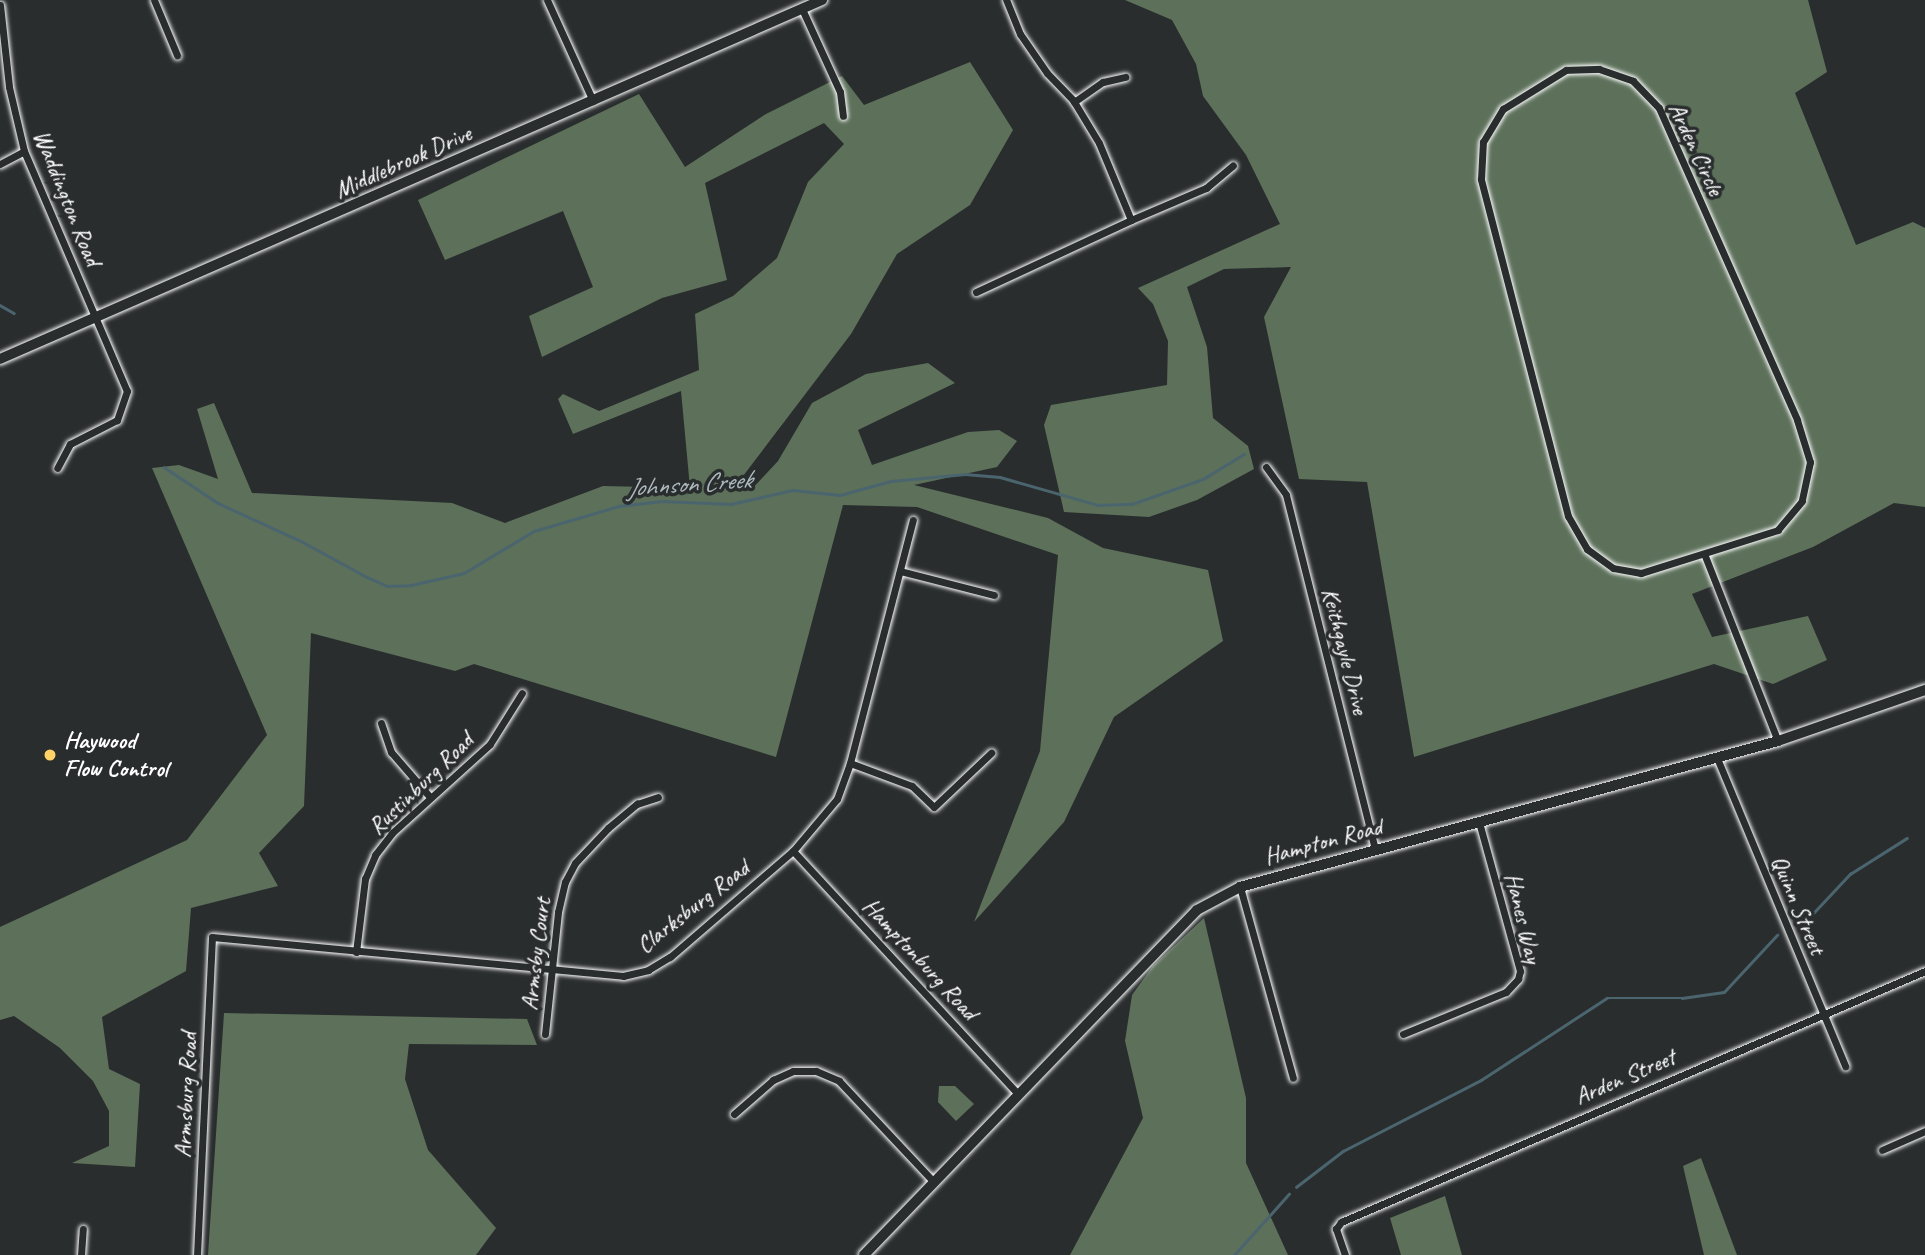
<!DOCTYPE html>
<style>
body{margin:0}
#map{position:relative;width:1925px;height:1255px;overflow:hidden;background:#2a2d2e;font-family:Caveat,sans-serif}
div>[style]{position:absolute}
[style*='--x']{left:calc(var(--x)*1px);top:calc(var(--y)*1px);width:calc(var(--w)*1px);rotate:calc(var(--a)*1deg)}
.green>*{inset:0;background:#5c705a}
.stream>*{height:2.5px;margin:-1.25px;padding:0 1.25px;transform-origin:1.25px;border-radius:1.25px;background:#4b656f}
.roads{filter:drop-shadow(0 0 2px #fff) drop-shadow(0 0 2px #fff)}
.street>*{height:7px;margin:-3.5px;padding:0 3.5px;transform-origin:3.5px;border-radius:3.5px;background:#2a2d2e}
.secondary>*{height:10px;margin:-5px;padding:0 5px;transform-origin:5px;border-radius:5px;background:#2a2d2e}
.dots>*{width:19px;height:19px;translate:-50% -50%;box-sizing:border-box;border:4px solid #2a2d2e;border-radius:50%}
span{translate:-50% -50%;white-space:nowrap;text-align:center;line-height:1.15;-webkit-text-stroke:7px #2a2d2e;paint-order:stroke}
.street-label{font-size:24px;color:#fff}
.poi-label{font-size:24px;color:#fff;font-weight:700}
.left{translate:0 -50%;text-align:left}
.water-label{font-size:26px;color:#aebabe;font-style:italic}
</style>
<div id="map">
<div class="green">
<div style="clip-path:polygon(1125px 0,1808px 0,1827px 72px,1795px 93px,1856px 245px,1913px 222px,1925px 228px,1925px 507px,1894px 503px,1813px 547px,1692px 594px,1712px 637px,1808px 616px,1827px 660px,1773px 684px,1714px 664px,1414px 757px,1367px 482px,1299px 479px,1264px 317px,1291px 267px,1224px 269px,1187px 287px,1207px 347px,1213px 418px,1248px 446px,1254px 469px,1197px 500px,1149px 517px,1064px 512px,1044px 425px,1051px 405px,1167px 385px,1168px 341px,1153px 304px,1138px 288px,1280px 224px,1246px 155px,1203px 96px,1196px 64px,1172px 20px)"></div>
<div style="clip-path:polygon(970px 62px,1013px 130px,970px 205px,897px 254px,851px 334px,740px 480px,751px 490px,778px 461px,812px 403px,866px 374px,928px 363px,955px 383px,858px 430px,872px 465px,968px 432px,999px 430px,1017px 441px,997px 467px,914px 485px,1048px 518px,1103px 548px,1208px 570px,1223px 641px,1114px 717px,1064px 822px,974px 922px,1040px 751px,1058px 555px,917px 507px,843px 505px,776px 757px,474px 664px,455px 671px,311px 633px,304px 806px,259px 853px,278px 886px,191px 908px,186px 971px,102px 1017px,109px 1069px,140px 1084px,135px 1167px,72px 1163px,109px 1146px,109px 1111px,93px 1081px,60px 1048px,14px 1016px,0 1020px,0 927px,187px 840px,267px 735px,152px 468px,179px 465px,218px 479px,197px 409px,214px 403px,252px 493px,452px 503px,505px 523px,603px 486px,690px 488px,681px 391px,573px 434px,558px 399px,563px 394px,599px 411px,699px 370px,695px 314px,733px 296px,777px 258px,808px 182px,844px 144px,824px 123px,705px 183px,727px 280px,662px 298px,542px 357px,529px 316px,593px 287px,563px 211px,445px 260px,418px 200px,639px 94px,685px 167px,766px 114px,842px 76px,864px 105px)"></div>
<div style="clip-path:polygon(1204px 918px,1246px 1098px,1246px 1163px,1288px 1255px,1070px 1255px,1143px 1118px,1125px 1041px,1132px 995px,1153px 966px)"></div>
<div style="clip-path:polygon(224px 1013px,527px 1019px,537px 1045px,409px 1044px,405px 1079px,428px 1150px,496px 1228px,476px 1255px,208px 1255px)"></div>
<div style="clip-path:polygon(939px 1086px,955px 1086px,974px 1104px,956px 1121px,938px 1102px)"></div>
<div style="clip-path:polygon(1701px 1158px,1737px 1255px,1704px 1255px,1683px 1166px)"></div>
<div style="clip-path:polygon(1445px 1196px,1462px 1255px,1401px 1255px,1390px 1218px)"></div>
</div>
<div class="stream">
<div style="--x:0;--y:305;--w:16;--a:30"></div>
<div style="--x:164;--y:467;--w:65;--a:33.7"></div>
<div style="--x:218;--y:503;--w:94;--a:24.6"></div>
<div style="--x:303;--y:542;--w:73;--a:28.7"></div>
<div style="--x:367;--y:577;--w:22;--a:24"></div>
<div style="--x:387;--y:586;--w:24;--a:-2"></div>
<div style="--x:411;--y:585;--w:54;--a:-12.8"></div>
<div style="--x:464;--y:573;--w:82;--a:-31"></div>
<div style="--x:534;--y:531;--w:89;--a:-16.4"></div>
<div style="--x:619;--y:506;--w:43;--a:-6.6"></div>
<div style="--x:662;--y:501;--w:69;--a:2.5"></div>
<div style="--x:731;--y:504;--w:64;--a:-12.7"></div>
<div style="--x:793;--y:490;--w:47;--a:6.1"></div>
<div style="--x:840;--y:495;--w:53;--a:-15.4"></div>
<div style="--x:891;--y:481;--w:74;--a:-5.4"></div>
<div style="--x:965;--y:474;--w:35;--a:5"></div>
<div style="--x:1000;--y:477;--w:102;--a:15.9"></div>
<div style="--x:1098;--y:505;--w:34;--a:-2"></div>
<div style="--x:1132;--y:504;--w:75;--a:-19.4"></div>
<div style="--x:1203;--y:479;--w:48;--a:-31.4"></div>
<div style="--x:1803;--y:924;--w:69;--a:-46.8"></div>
<div style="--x:1850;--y:874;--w:67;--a:-32.3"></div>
<div style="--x:1296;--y:1187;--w:59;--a:-37.5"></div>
<div style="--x:1343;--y:1151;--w:155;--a:-27.2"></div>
<div style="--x:1481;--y:1080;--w:150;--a:-33.1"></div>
<div style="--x:1607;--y:998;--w:75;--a:0"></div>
<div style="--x:1682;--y:998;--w:42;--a:-8.1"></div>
<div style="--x:1724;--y:992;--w:78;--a:-47.1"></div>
<div style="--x:1234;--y:1255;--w:82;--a:-48"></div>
</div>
<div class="roads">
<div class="street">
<div style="--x:154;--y:0;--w:60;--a:67.3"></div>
<div style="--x:547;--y:0;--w:111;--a:65.5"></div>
<div style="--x:0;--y:5;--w:82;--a:83.7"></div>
<div style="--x:9;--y:87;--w:66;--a:76.8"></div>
<div style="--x:24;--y:151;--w:261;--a:66.8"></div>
<div style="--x:127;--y:391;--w:31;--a:109"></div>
<div style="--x:117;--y:420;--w:53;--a:152.9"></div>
<div style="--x:70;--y:444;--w:27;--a:118"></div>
<div style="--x:802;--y:9;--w:91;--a:65.4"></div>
<div style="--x:840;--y:92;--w:24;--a:83"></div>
<div style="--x:1599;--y:69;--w:36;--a:19"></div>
<div style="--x:1633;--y:81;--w:37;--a:46"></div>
<div style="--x:1659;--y:108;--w:341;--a:66.1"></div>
<div style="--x:1797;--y:420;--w:44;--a:72.8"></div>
<div style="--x:1810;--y:462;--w:40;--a:102"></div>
<div style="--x:1802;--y:501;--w:38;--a:130"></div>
<div style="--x:1778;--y:530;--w:144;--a:162.6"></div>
<div style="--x:1641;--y:573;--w:28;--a:-170"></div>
<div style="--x:1613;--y:568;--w:32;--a:-144"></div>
<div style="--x:1587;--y:549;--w:38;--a:-120"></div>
<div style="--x:1568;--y:516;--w:348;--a:-104.5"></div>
<div style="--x:1481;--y:179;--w:37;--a:-87"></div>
<div style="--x:1483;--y:142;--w:39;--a:-59"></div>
<div style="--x:1503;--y:109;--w:74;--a:-31.8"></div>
<div style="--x:1566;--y:70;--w:33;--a:-2"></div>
<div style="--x:1074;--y:102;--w:35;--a:-35"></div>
<div style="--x:1103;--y:82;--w:23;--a:-13"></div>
<div style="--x:0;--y:164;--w:27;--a:-28"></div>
<div style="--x:1131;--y:220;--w:82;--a:-23.1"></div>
<div style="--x:1206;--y:188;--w:35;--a:-40"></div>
<div style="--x:976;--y:292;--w:171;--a:-24.9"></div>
<div style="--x:1131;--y:220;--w:83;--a:-112.6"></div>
<div style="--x:1099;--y:143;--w:50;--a:-121.2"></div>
<div style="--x:1073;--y:100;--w:37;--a:-134"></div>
<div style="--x:1047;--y:73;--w:47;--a:-124.7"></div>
<div style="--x:1020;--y:34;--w:37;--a:-112"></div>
<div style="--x:1266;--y:467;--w:34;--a:54"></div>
<div style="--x:1286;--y:495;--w:365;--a:75.9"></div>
<div style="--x:1705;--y:556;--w:199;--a:68.5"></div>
<div style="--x:900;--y:571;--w:97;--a:14.3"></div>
<div style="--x:381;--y:723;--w:31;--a:71"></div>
<div style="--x:391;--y:752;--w:60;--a:49.1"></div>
<div style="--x:1717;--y:758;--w:334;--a:67.4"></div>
<div style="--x:850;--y:763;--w:66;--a:20.4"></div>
<div style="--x:912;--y:786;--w:30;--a:44"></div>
<div style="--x:934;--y:807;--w:79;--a:-43.5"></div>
<div style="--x:793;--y:851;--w:331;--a:47.2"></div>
<div style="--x:1240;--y:887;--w:198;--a:74.5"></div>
<div style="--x:356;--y:952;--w:74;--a:-83"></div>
<div style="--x:365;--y:879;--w:26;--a:-67"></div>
<div style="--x:375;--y:855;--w:28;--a:-52"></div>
<div style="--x:392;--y:833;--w:132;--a:-42.2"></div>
<div style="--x:490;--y:744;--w:60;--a:-57.9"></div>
<div style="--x:545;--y:1034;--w:123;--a:-83.9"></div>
<div style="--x:558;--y:912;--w:31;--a:-77"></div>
<div style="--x:565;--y:882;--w:21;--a:-62"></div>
<div style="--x:575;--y:863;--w:48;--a:-46.7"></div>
<div style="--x:608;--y:828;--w:38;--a:-40"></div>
<div style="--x:637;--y:804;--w:22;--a:-18"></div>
<div style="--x:1403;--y:1034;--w:111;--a:-22.2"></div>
<div style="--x:1506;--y:992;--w:18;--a:-47"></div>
<div style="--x:1518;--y:979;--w:8;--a:-76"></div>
<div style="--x:1520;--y:971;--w:155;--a:-105.4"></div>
<div style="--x:734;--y:1114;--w:52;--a:-41.1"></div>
<div style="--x:773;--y:1080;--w:22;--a:-24"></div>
<div style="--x:793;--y:1071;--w:23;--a:0"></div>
<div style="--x:816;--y:1071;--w:25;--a:23"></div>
<div style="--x:839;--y:1081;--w:137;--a:46.8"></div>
<div style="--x:1882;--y:1150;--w:47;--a:-23.8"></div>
<div style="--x:81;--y:1255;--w:26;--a:-86"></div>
<div style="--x:197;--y:1255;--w:318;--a:-87.3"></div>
<div style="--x:212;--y:937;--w:413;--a:5.4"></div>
<div style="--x:623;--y:976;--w:26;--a:-13"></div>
<div style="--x:648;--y:970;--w:26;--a:-31"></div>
<div style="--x:670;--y:957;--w:162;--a:-40.8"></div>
<div style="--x:793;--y:851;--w:68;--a:-49.8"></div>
<div style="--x:837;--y:799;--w:38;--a:-70"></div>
<div style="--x:850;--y:763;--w:251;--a:-75.5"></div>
<div style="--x:1345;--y:1255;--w:28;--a:-109"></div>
<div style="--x:1336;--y:1229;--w:9;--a:-54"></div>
<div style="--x:1341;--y:1222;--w:636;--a:-23.26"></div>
</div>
<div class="secondary">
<div style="--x:0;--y:359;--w:897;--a:-23.59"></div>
<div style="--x:864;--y:1255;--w:479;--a:-46"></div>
<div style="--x:1197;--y:910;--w:49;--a:-28.1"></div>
<div style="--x:1240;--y:887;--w:557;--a:-15.18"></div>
<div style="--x:1778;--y:741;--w:156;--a:-19.1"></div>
</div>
</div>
<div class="dots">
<div style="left:50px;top:755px;background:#ffd166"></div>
</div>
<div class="street-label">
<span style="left:1696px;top:149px;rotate:65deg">Arden Circle</span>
<span style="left:403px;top:162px;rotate:-24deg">Middlebrook Drive</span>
<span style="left:67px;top:198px;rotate:68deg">Waddington Road</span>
<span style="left:1345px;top:651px;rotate:76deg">Keithgayle Drive</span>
<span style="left:421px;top:784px;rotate:-44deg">Rustinburg Road</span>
<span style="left:1323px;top:842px;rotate:-15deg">Hampton Road</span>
<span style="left:1798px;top:905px;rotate:67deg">Quinn Street</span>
<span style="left:693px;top:907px;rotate:-38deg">Clarksburg Road</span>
<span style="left:1523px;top:918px;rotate:76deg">Hanes Way</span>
<span style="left:536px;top:954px;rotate:-83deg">Armsby Court</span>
<span style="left:920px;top:959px;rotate:47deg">Hamptonburg Road</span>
<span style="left:1625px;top:1077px;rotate:-23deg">Arden Street</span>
<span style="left:186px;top:1095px;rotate:-87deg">Armsburg Road</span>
</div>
<div class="poi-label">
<span class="left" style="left:64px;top:755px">Haywood<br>Flow Control</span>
</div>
<div class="water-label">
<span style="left:689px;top:484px;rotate:-4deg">Johnson Creek</span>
</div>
</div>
